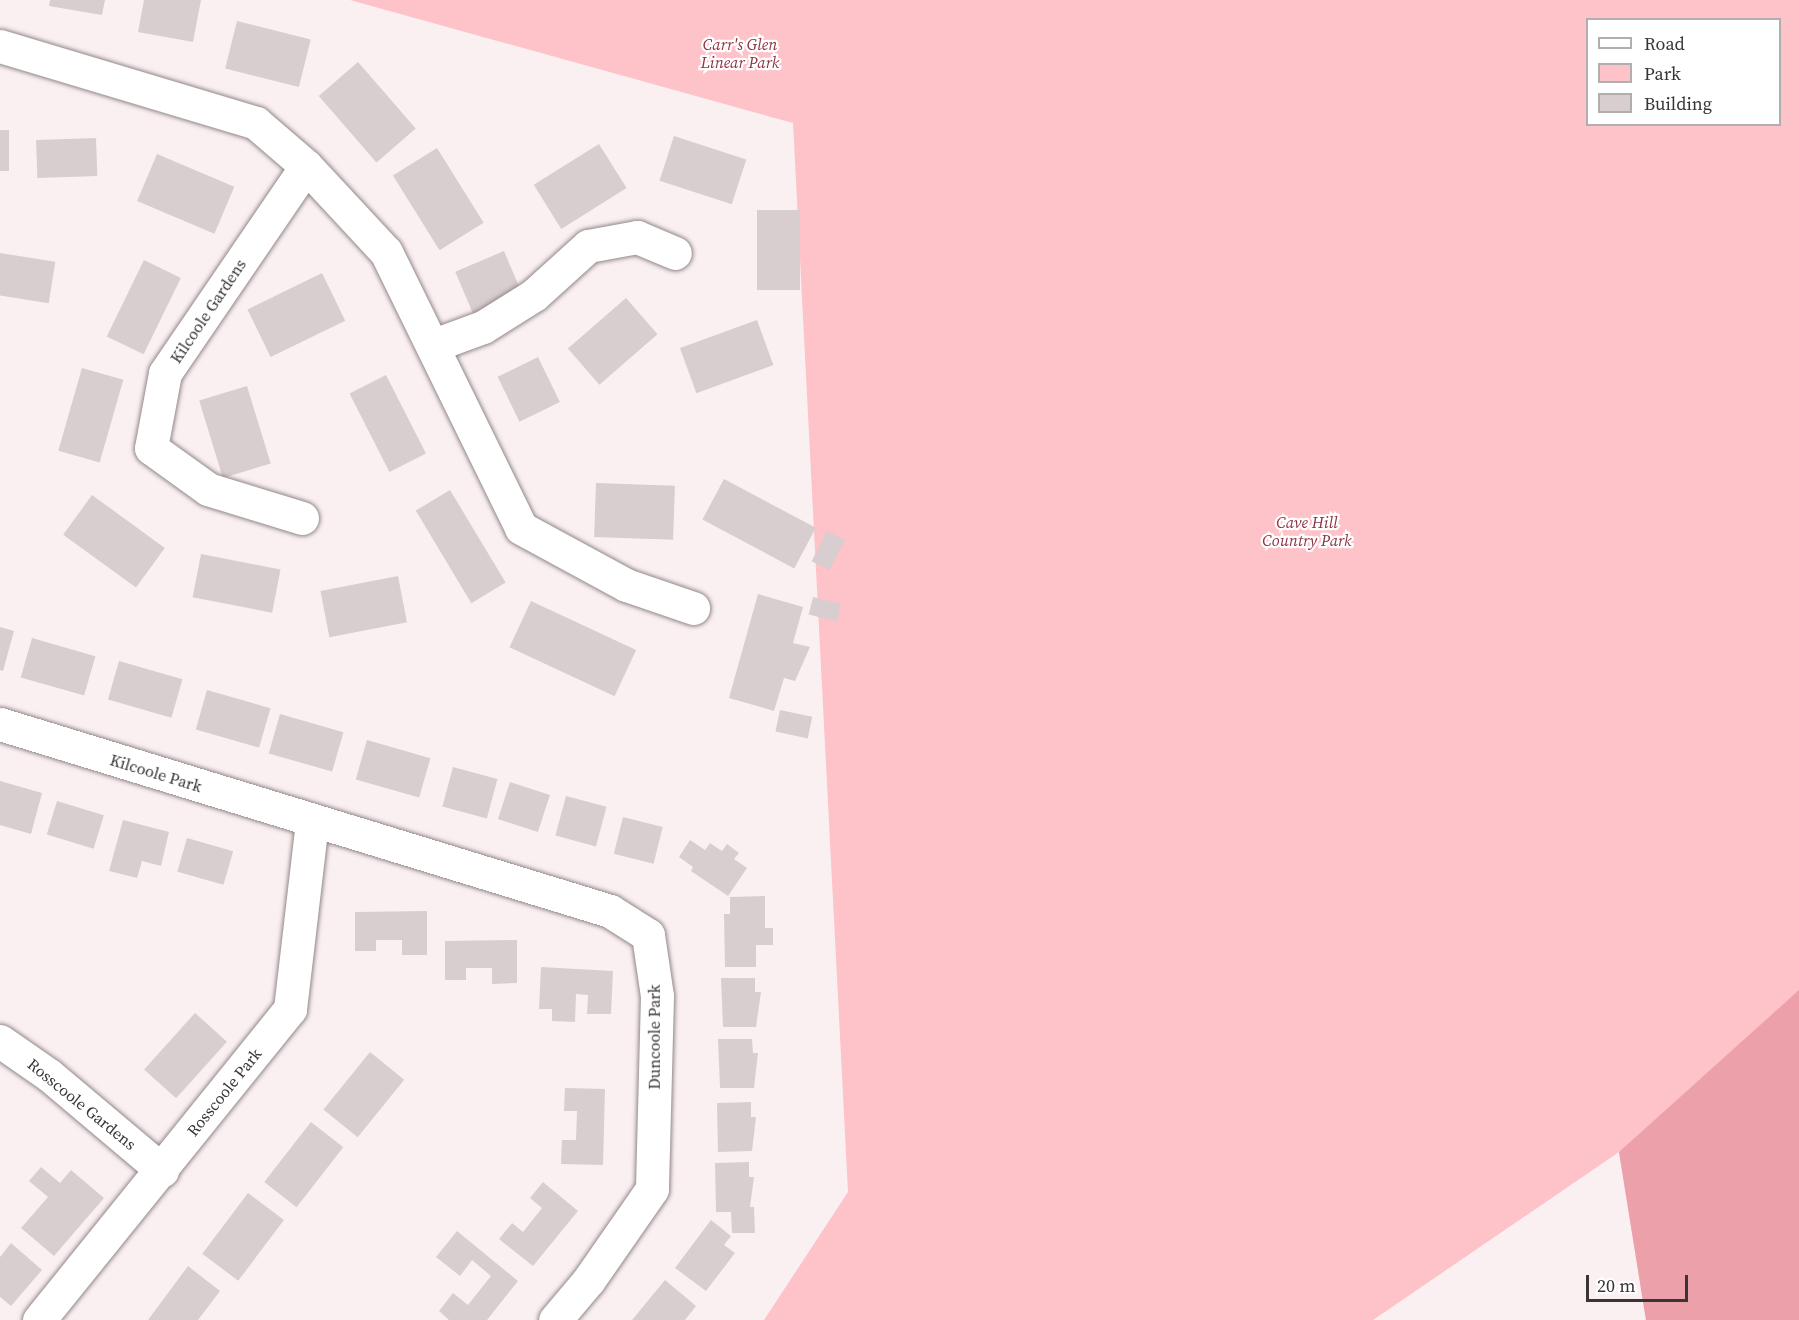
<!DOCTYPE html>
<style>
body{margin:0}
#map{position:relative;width:1799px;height:1320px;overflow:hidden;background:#fbf0f1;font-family:"Source Serif 4",serif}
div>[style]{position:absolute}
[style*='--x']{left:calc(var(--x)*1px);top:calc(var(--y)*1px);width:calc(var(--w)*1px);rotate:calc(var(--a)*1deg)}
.green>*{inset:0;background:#fec2c9}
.forest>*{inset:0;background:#eca0a9}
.building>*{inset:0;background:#d8cecf;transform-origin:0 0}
.roads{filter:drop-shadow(0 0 2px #928889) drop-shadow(0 0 2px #928889)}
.minor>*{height:33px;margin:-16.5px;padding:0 16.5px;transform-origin:16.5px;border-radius:16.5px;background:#fff}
span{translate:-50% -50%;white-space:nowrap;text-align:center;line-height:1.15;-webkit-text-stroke:4.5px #fff;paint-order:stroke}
.park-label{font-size:16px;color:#8d3345;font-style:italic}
.street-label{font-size:16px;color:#393535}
.legend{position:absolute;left:1586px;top:18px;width:195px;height:108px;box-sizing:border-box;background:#fff;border:2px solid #b0aeae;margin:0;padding:8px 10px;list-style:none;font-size:18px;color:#393535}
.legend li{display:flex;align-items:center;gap:12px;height:30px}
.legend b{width:30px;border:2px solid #b0aeae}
.scale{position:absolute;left:1586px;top:1275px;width:102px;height:27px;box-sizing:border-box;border:3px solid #393535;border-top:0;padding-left:8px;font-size:18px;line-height:21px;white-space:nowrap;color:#393535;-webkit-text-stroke:4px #fff;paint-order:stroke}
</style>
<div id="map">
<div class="green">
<div style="clip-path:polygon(evenodd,350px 0,1799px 0,1799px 1320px,1646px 1320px,1619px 1152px,1373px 1320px,764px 1320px,848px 1192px,793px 123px,350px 0,1588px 20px,1780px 20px,1780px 124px,1588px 124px,1588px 20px)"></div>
</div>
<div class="forest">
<div style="clip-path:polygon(1799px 990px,1799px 1320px,1646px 1320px,1619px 1152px)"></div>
</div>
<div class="building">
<div style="clip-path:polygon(50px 0,105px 0,102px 15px,49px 6px)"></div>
<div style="clip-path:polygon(144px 0,201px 0,193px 42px,138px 32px)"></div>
<div style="left:237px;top:21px;width:76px;height:49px;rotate:14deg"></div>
<div style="left:358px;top:62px;width:88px;height:52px;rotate:49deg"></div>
<div style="left:9px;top:130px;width:41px;height:9px;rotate:90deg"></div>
<div style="left:674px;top:136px;width:76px;height:47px;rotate:18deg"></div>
<div style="left:96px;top:138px;width:38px;height:60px;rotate:88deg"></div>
<div style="left:599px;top:144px;width:52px;height:77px;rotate:58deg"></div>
<div style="left:437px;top:148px;width:88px;height:52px;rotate:58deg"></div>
<div style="left:157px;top:154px;width:84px;height:51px;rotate:23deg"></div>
<div style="left:757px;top:210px;width:43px;height:80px"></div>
<div style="left:504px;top:251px;width:46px;height:53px;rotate:67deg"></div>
<div style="left:0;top:253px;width:56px;height:42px;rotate:9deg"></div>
<div style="left:144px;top:260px;width:41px;height:85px;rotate:26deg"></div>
<div style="left:322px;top:273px;width:53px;height:83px;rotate:64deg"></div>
<div style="left:626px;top:298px;width:48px;height:77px;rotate:49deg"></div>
<div style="left:757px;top:320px;width:48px;height:82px;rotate:70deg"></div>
<div style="left:538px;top:357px;width:50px;height:45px;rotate:64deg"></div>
<div style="left:82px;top:368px;width:43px;height:86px;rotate:16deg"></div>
<div style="left:386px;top:375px;width:88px;height:41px;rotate:63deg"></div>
<div style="left:247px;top:386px;width:81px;height:50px;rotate:73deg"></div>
<div style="left:724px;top:479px;width:104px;height:46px;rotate:28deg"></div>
<div style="left:596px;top:483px;width:79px;height:54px;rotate:2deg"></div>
<div style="left:450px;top:490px;width:108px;height:40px;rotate:59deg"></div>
<div style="left:92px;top:495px;width:90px;height:49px;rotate:36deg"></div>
<div style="left:827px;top:531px;width:20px;height:34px;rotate:27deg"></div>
<div style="left:201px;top:554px;width:81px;height:44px;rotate:11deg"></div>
<div style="left:398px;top:576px;width:47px;height:79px;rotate:79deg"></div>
<div style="clip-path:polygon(758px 594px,803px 607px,793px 643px,810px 647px,795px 681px,784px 678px,774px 711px,729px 698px)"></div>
<div style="left:813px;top:597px;width:29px;height:18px;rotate:14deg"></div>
<div style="left:531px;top:601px;width:116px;height:51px;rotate:25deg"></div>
<div style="clip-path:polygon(0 627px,14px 631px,3px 671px,0 670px)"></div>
<div style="left:32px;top:638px;width:66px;height:41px;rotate:16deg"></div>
<div style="left:119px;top:661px;width:66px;height:40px;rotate:16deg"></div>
<div style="left:207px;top:690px;width:66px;height:41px;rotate:16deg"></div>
<div style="left:780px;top:710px;width:33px;height:22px;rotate:12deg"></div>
<div style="left:280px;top:714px;width:66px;height:41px;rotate:16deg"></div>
<div style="left:367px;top:740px;width:66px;height:41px;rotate:16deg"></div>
<div style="left:453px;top:767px;width:46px;height:41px;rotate:15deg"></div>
<div style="clip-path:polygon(0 781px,42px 793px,31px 834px,0 825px)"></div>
<div style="left:510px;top:782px;width:42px;height:39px;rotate:18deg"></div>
<div style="left:566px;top:796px;width:42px;height:41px;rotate:15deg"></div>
<div style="left:57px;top:801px;width:49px;height:35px;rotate:17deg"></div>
<div style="left:623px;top:817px;width:41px;height:38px;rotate:14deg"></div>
<div style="clip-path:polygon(123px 820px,169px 832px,161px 866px,142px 861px,137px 878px,109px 871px)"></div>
<div style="left:187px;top:838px;width:48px;height:35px;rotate:16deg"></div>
<div style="clip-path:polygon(690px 840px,705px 850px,710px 843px,722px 851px,727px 844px,739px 853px,734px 859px,747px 868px,728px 896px,691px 871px,693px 867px,679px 857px)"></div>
<div style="clip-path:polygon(765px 896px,765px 928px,773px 928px,773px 945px,756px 945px,756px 967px,725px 967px,724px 914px,730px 914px,730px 897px)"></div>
<div style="clip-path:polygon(427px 911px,427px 955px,402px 955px,402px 940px,376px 940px,376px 951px,355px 951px,355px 912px)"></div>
<div style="clip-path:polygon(517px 940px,517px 983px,492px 984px,492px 968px,466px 968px,466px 980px,445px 980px,445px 941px)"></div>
<div style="clip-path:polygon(541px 967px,613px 971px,611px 1014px,587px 1014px,588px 995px,576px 994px,575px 1022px,552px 1021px,552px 1009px,539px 1009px)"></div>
<div style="clip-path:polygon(721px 978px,755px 978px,755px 992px,761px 992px,756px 1027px,723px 1027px)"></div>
<div style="left:195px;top:1013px;width:43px;height:76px;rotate:42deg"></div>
<div style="clip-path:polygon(718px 1039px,752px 1039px,753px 1053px,758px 1053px,754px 1088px,720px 1088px)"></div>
<div style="left:370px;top:1052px;width:44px;height:74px;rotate:39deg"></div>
<div style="clip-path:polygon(565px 1088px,605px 1089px,603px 1165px,561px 1164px,562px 1140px,576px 1140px,577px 1111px,564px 1111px)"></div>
<div style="clip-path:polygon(751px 1102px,751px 1117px,756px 1117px,752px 1151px,718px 1152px,717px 1103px)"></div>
<div style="left:311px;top:1122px;width:41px;height:76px;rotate:38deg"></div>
<div style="clip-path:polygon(749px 1162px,749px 1177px,754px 1177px,750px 1207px,754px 1207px,755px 1233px,732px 1233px,731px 1212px,716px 1212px,715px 1163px)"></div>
<div style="clip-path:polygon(41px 1167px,60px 1183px,71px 1170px,104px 1198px,54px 1256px,21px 1228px,48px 1197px,29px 1181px)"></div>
<div style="clip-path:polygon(543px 1182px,578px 1211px,533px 1266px,499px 1239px,512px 1223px,523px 1232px,542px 1208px,530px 1198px)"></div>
<div style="left:248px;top:1193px;width:45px;height:76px;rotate:37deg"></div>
<div style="clip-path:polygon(711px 1220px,731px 1236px,724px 1245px,735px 1253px,706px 1291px,675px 1268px)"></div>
<div style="clip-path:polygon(457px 1231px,518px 1281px,487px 1320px,449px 1320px,439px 1311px,453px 1293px,468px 1305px,491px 1276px,472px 1260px,460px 1276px,436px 1257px)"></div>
<div style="clip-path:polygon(11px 1243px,42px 1270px,11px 1306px,0 1297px,0 1257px)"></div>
<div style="clip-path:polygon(188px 1266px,220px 1291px,198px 1320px,148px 1320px)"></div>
<div style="clip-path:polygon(665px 1280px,696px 1306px,685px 1320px,632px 1320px)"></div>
</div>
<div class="roads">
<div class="minor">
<div style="--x:0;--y:46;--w:267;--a:16.7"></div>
<div style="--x:256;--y:123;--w:66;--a:40.7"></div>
<div style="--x:306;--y:166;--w:117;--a:47.1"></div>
<div style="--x:386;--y:252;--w:307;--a:63.9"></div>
<div style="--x:521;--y:528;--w:119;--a:28.5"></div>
<div style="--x:626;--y:585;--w:71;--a:18.9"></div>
<div style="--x:434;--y:345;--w:52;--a:-20.2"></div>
<div style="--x:483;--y:327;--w:60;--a:-32.1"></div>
<div style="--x:534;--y:295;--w:73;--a:-42.2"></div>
<div style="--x:588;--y:246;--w:50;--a:-10.4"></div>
<div style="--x:637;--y:237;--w:41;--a:22.8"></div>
<div style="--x:302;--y:518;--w:98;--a:-162.9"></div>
<div style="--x:208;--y:489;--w:70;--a:-144.3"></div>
<div style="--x:151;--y:448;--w:76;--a:-79.4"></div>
<div style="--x:165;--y:373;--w:250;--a:-55.7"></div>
<div style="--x:0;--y:724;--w:638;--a:17.04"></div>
<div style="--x:610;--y:911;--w:45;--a:32.3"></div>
<div style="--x:648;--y:935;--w:62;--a:81.6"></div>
<div style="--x:657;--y:996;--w:193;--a:91.5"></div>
<div style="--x:652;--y:1189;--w:112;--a:124.8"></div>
<div style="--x:588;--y:1281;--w:51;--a:130.2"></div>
<div style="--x:0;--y:1041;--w:60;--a:34.8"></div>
<div style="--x:49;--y:1075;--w:148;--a:40.1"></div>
<div style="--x:39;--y:1320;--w:400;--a:-51.1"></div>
<div style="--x:290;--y:1009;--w:188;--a:-83.3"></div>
</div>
</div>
<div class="park-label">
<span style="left:740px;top:53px">Carr's Glen<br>Linear Park</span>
<span style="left:1307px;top:531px">Cave Hill<br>Country Park</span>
</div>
<div class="street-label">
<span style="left:208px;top:311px;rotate:-56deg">Kilcoole Gardens</span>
<span style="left:156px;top:773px;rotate:17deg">Kilcoole Park</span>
<span style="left:654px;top:1037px;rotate:-90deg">Duncoole Park</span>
<span style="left:224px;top:1092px;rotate:-51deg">Rosscoole Park</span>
<span style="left:82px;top:1104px;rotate:39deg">Rosscoole Gardens</span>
</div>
<ul class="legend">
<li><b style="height:8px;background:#fff"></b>Road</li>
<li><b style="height:16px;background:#fec2c9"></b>Park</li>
<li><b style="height:16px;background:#d8cecf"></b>Building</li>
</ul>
<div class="scale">20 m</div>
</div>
